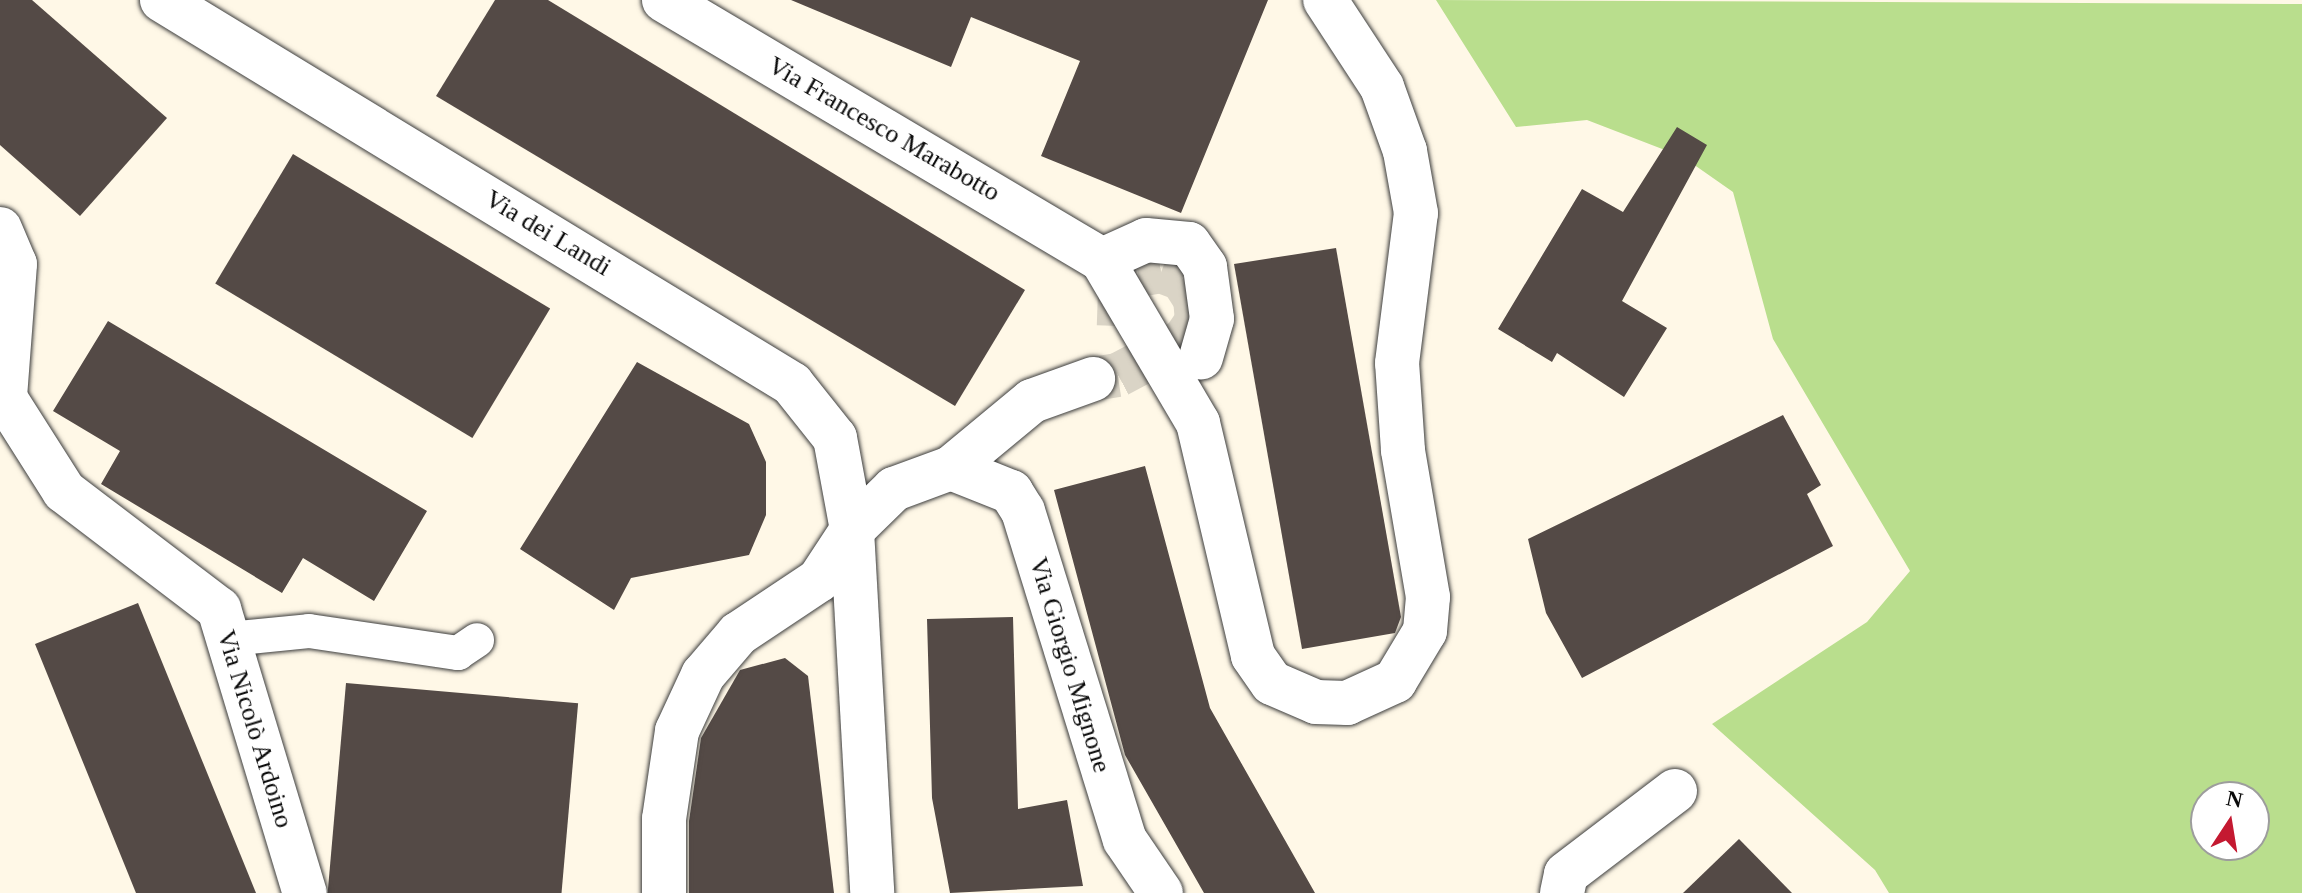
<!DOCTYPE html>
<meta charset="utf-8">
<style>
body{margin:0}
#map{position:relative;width:2302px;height:893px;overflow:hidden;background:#fff8e7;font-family:Georgia,serif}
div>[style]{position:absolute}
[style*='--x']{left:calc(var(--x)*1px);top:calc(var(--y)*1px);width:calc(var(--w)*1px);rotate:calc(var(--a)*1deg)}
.forest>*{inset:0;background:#b9de8d}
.building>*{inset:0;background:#544a46;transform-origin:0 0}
.minor-tunnel>*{height:44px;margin-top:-22px;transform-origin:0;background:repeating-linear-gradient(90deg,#dad4c6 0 44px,transparent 0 66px)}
.roads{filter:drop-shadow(0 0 2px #3d3d3d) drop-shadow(0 0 2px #3d3d3d)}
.service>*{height:34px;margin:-17px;padding:0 17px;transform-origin:17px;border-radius:17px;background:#fff}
.minor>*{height:44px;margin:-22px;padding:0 22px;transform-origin:22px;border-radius:22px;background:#fff}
span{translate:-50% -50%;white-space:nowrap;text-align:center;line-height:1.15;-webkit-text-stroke:8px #fff;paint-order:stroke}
.street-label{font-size:26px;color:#0a0a0a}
.north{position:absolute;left:2190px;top:781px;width:80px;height:80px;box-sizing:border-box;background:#fff;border:2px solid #9d9d9d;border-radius:50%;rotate:12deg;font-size:22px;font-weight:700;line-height:32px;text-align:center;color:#0a0a0a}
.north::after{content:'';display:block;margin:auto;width:28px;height:36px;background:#c41931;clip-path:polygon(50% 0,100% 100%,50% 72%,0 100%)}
</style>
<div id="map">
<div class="forest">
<div style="clip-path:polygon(evenodd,1436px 0,2302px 4px,2302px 893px,1889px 893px,1875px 870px,1712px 724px,1867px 622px,1910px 571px,1773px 339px,1733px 192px,1683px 157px,1587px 120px,1516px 127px,1436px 0,2206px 797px,2254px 797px,2254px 845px,2206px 845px,2206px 797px)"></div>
</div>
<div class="building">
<div style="clip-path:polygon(0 0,32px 0,167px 118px,80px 216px,0 145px)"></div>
<div style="clip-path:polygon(495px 0,548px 0,1025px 290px,955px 406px,436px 96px)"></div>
<div style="clip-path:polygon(791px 0,1268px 0,1181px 213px,1041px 156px,1080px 61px,971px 17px,951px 67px)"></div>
<div style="clip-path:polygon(1677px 127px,1707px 145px,1622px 301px,1667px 328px,1624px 397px,1557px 353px,1552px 362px,1498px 329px,1582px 189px,1623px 212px)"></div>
<div style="left:293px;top:154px;width:300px;height:151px;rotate:31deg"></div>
<div style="clip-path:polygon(1336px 248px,1401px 617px,1395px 633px,1302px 649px,1234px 264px)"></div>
<div style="clip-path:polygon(108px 321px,427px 511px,374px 601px,303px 558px,282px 593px,101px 484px,120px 451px,53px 411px)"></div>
<div style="clip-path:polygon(637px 362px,749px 424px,766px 462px,766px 515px,749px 555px,631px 578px,614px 610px,520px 549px)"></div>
<div style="clip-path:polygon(1783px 415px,1821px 485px,1807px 494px,1833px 546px,1582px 678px,1546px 613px,1528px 539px)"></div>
<div style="clip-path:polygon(1145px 466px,1210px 708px,1315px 893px,1204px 893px,1125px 755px,1054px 490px)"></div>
<div style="clip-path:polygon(138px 603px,256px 893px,136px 893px,35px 644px)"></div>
<div style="clip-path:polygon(1013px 617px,1018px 809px,1067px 800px,1083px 886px,950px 893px,932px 798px,927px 619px)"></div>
<div style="clip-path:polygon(785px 658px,808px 676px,834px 893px,689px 893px,689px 821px,701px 738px,740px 670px)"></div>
<div style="left:346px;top:683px;width:233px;height:211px;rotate:5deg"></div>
<div style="clip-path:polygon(1739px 839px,1792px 893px,1683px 893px)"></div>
</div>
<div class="minor-tunnel">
<div style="--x:1093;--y:379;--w:25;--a:-9"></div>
<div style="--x:1118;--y:375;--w:75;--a:-27.9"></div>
<div style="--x:1184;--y:340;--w:23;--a:-56"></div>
<div style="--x:1197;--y:321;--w:22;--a:-95"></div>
<div style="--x:1195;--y:299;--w:24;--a:-123"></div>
<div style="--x:1182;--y:279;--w:22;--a:-159"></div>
<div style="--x:1161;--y:271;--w:23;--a:170"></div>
<div style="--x:1138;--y:275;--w:24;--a:138"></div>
<div style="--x:1120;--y:291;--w:35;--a:92"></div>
</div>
<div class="roads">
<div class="service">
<div style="--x:229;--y:639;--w:80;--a:-5.7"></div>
<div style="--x:309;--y:631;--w:151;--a:8.4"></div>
<div style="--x:458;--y:653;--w:23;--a:-34"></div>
</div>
<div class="minor">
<div style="--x:162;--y:0;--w:738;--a:31.36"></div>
<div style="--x:792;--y:384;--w:69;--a:51.5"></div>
<div style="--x:835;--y:438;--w:94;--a:79.5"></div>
<div style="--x:664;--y:0;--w:509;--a:30.69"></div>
<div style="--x:1102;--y:260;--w:48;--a:-24.4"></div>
<div style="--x:1146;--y:240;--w:43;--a:5.3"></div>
<div style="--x:1189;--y:244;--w:28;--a:55"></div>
<div style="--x:1205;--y:267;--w:52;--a:82.3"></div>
<div style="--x:1212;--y:319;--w:40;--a:106"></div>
<div style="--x:0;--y:229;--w:38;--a:67"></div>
<div style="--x:15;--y:264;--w:134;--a:94.3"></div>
<div style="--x:5;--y:398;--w:110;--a:57.6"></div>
<div style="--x:64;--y:491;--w:195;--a:37.3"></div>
<div style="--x:219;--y:609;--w:297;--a:73.2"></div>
<div style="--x:1102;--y:260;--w:189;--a:59.5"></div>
<div style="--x:1198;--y:423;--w:239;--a:76.7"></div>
<div style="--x:1253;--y:656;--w:33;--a:55"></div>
<div style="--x:1272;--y:683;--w:48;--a:23.4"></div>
<div style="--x:1316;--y:702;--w:31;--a:2"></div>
<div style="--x:1347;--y:703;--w:53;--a:-24.6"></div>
<div style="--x:1395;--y:681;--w:58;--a:-59"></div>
<div style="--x:1425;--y:631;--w:34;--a:-85"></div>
<div style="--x:1428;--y:597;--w:149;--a:-99.7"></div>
<div style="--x:1403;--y:450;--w:87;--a:-93.9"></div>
<div style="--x:1397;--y:363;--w:151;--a:-82.8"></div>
<div style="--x:1416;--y:213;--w:63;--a:-100.1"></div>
<div style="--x:1405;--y:151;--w:68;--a:-109.8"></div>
<div style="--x:1382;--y:87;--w:104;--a:-123.2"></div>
<div style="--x:951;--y:468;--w:65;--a:21.8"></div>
<div style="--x:1011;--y:492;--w:22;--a:58"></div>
<div style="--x:1023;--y:511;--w:344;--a:72.8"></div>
<div style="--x:1125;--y:840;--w:64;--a:55.8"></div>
<div style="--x:852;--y:530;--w:59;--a:-44.3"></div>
<div style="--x:894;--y:489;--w:61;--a:-20.2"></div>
<div style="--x:951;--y:468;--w:105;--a:-39.6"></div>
<div style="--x:1032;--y:401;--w:65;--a:-19.8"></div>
<div style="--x:664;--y:893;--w:74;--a:-90"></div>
<div style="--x:664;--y:819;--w:89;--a:-81.6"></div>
<div style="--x:677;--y:731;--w:62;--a:-65.1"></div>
<div style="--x:703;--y:675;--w:54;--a:-49.5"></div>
<div style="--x:738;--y:634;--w:97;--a:-33.7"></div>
<div style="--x:819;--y:580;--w:60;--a:-56.6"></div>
<div style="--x:852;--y:530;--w:364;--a:86.8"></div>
<div style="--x:1562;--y:893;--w:19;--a:-78"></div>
<div style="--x:1566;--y:874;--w:137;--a:-37.3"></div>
</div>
</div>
<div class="street-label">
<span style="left:884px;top:129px;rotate:30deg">Via Francesco Marabotto</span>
<span style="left:548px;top:233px;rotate:31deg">Via dei Landi</span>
<span style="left:1070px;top:665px;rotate:73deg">Via Giorgio Mignone</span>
<span style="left:255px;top:729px;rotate:73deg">Via Nicolò Ardoino</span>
</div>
<div class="north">N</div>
</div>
